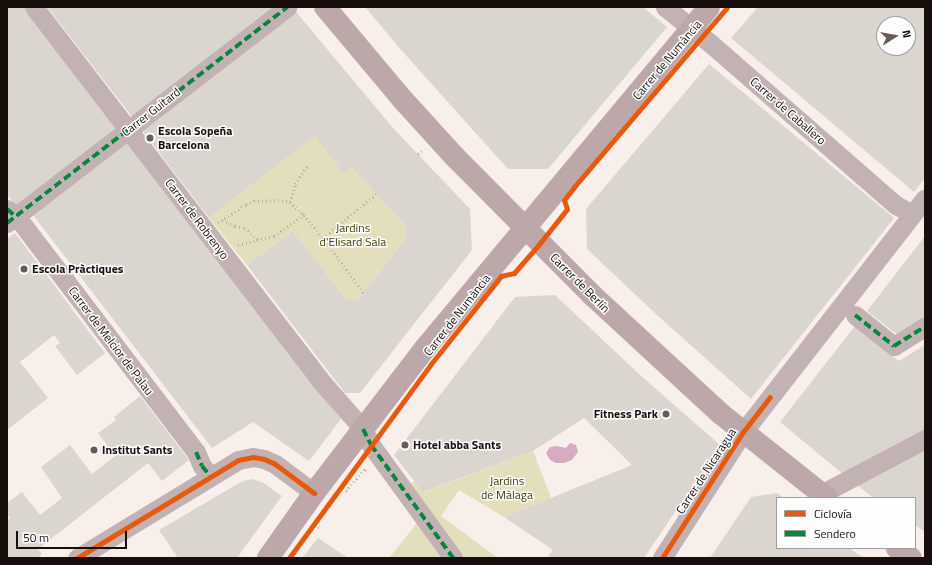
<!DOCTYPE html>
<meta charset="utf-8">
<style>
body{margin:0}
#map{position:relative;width:932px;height:565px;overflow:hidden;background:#f8efeb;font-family:"Titillium Web",sans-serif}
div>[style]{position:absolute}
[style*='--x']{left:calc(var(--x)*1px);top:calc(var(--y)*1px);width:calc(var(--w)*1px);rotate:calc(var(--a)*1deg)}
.green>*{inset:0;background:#e3debc}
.water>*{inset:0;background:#d7acc3}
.building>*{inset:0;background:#dbd5cf}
.path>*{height:2.5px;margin-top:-1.25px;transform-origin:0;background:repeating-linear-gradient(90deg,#bbaeae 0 1px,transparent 0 4px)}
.minor>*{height:19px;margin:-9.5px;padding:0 9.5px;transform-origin:9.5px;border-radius:9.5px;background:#c3b2b3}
.major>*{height:22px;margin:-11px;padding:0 11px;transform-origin:11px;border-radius:11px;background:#bca8a9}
.quiet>*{height:4px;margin-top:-2px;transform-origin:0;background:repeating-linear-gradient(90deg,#00873e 0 8px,transparent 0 12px)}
.cycleway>*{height:5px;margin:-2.5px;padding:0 2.5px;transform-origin:2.5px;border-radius:2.5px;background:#e8590c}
.dots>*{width:11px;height:11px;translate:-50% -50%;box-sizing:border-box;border:2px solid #fefefe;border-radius:50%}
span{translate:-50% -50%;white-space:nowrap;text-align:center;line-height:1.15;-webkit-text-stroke:3px #fefefe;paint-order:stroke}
.street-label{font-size:12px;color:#180f0c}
.poi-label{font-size:12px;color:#180f0c;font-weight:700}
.left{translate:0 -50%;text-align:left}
.right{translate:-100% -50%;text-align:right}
.park-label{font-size:12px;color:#3e3d09}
.frame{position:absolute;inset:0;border:8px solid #180f0c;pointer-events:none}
.legend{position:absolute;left:776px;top:497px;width:140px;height:52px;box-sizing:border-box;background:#fefefe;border:1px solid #a29e9d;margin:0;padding:5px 7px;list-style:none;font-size:12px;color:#180f0c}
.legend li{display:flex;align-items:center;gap:8px;height:20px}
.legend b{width:20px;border:1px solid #a29e9d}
.north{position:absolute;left:876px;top:16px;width:40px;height:40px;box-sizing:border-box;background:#fefefe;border:1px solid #a29e9d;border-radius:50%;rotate:79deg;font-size:11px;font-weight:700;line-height:16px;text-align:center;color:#180f0c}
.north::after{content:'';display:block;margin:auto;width:14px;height:18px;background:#665d5a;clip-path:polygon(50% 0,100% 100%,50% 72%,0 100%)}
.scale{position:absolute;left:16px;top:531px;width:111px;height:18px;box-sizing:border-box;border:2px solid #180f0c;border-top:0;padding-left:5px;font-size:12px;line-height:14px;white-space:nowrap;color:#180f0c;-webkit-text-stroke:3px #fefefe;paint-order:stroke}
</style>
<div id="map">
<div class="green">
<div style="clip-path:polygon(315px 136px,343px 174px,352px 168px,406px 226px,406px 238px,357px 301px,346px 299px,293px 231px,247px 265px,209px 218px)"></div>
<div style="clip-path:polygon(533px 451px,551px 498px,504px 517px,459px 490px,441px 516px,498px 558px,389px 558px,421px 518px,403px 487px,415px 481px,424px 492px)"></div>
</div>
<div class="water">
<div style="clip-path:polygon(570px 443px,576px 445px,578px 452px,572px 460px,564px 463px,556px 463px,550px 460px,546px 453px,550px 447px,556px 446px,566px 448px)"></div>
</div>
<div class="building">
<div style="clip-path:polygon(7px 7px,25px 7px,120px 129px,17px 208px,7px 194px)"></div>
<div style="clip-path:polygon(47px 7px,277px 7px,133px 118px)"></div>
<div style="clip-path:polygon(292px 7px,393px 128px,470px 209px,472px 250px,360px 393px,345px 393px,247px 265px,293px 231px,346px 299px,357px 301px,406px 238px,406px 226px,352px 168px,343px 174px,315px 136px,209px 218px,138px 125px)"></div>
<div style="clip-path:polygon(365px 7px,643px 7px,667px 27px,548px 169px,508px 169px,402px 51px)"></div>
<div style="clip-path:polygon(evenodd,758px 7px,925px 7px,925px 178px,914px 192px,731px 38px,758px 7px,884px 24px,908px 24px,908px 48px,884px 48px,884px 24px)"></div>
<div style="clip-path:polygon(709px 64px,894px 218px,751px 399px,657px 315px,587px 249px,586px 209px)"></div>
<div style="clip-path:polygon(124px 137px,341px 419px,309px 461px,253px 422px,212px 448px,30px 211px)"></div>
<div style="clip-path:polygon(15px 233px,105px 353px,77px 375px,55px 346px,60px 343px,54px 335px,20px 362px,48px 398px,7px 430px,7px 239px)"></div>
<div style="clip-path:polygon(925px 236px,925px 320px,899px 336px,867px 311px)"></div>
<div style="clip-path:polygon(555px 295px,640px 375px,720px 445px,644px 558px,547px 558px,553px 550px,504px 517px,632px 465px,584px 418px,533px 451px,423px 492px,394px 455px,515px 297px)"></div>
<div style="clip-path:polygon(855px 326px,899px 361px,925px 345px,925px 432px,844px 475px,780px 422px)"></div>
<div style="clip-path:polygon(140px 396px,189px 460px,162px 481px,148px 463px,38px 549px,42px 554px,37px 558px,7px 558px,7px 520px,10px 518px,7px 514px,7px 503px,22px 492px,40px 515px,62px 498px,41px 467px,70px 445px,92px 474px,115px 456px,98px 433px,116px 420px,114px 417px)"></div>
<div style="clip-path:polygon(925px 444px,925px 532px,915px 525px,915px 498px,874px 498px,854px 483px)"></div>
<div style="clip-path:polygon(251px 479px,262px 482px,282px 496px,237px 558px,178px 558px,159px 530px,241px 482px)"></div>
<div style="clip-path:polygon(777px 493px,784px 498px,777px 498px,777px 548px,849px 548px,864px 558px,710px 558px,751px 497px)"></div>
<div style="clip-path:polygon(318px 538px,348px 558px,302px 558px)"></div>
</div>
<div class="path">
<div style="--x:418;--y:154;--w:8;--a:-40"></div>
<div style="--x:290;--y:202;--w:19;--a:-74"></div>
<div style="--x:295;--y:184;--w:22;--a:-56"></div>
<div style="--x:223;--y:220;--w:13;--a:27"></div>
<div style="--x:235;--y:226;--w:10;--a:11"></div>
<div style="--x:245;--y:228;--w:18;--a:41"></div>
<div style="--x:218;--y:223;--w:34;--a:-34"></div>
<div style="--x:246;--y:204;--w:9;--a:-21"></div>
<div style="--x:254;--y:201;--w:28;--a:-2"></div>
<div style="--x:282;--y:200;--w:8;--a:14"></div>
<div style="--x:290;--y:202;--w:19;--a:43"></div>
<div style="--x:238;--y:245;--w:37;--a:-14"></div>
<div style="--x:274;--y:236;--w:37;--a:-35"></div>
<div style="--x:304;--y:215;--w:30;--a:50"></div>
<div style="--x:363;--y:293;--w:68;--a:-126"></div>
<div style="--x:323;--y:238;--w:69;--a:-39.7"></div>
<div style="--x:343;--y:488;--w:6;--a:39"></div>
<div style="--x:348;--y:488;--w:27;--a:-48"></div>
<div style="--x:315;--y:525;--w:6;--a:31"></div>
</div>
<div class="minor">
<div style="--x:34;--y:7;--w:469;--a:52.5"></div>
<div style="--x:319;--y:379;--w:67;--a:48.7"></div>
<div style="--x:363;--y:429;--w:18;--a:63"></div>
<div style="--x:371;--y:445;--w:140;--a:54"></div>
<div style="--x:665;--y:7;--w:58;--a:38.7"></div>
<div style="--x:710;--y:43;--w:247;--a:41.1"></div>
<div style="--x:896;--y:205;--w:18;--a:29"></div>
<div style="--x:7;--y:209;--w:18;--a:43"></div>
<div style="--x:20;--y:221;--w:290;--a:52.7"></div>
<div style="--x:196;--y:452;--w:15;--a:67"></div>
<div style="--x:202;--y:466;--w:13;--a:51"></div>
<div style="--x:7;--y:223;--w:354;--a:-37.6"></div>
<div style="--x:855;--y:315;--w:50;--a:38.5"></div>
<div style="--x:894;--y:346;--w:36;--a:-32"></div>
<div style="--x:821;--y:494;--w:118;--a:-27.9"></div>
<div style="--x:77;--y:558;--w:188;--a:-31.3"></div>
<div style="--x:238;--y:460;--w:15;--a:-11"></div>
<div style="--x:253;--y:457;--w:11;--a:10"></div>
<div style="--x:264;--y:459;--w:12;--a:24"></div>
<div style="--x:275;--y:464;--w:49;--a:36.6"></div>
<div style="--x:662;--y:558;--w:150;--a:-57.3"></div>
<div style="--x:743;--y:432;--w:296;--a:-52.1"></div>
</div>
<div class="major">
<div style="--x:325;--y:7;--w:123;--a:50"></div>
<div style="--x:404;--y:101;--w:74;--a:47.7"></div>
<div style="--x:454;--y:156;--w:196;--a:45.2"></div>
<div style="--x:592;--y:295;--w:176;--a:42.7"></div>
<div style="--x:721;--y:414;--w:135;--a:38.4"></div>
<div style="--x:897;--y:548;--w:17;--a:36"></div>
<div style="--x:268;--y:558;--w:80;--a:-54.7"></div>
<div style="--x:314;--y:493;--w:184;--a:-52.5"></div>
<div style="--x:426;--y:347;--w:442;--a:-50.2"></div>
</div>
<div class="quiet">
<div style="--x:7;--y:209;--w:11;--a:41"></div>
<div style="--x:7;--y:223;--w:354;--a:-37.6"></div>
<div style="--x:855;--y:315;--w:50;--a:38.5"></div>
<div style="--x:894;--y:346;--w:36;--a:-32"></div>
<div style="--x:363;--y:429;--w:18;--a:63"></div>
<div style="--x:371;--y:445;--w:140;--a:54"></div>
<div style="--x:196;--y:452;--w:15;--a:67"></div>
<div style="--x:202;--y:466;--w:13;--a:51"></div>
</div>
<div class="cycleway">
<div style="--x:77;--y:558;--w:188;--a:-31.3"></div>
<div style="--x:238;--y:460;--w:15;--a:-11"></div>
<div style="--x:253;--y:457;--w:11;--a:10"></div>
<div style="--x:264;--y:459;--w:12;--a:24"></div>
<div style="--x:275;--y:464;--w:49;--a:36.6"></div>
<div style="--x:289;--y:558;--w:239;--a:-53.8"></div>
<div style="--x:430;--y:365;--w:114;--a:-51.4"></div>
<div style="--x:501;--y:276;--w:13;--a:-13"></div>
<div style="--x:514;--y:273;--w:40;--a:-49"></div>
<div style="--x:540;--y:243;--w:43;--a:-51.5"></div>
<div style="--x:567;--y:209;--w:9;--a:-108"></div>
<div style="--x:564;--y:200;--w:16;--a:-52"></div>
<div style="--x:574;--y:187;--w:236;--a:-49.6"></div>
<div style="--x:662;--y:558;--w:150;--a:-57.3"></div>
<div style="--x:743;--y:432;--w:44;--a:-52.4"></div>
</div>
<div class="dots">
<div style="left:150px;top:138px;background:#665d5a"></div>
<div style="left:24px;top:269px;background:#665d5a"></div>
<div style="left:666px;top:414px;background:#665d5a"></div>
<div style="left:405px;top:445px;background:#665d5a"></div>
<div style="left:94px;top:450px;background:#665d5a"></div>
</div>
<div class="street-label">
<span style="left:667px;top:60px;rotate:-50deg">Carrer de Numància</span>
<span style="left:788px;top:111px;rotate:41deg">Carrer de Caballero</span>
<span style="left:151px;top:112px;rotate:-38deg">Carrer Guitard</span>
<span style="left:197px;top:219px;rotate:53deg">Carrer de Robrenyo</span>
<span style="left:580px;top:283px;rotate:45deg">Carrer de Berlín</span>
<span style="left:457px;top:315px;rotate:-52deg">Carrer de Numància</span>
<span style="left:111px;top:341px;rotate:53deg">Carrer de Melcior de Palau</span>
<span style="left:706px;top:471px;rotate:-57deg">Carrer de Nicaragua</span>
</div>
<div class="poi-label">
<span class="left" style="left:158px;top:138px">Escola Sopeña<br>Barcelona</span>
<span class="left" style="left:32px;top:269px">Escola Pràctiques</span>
<span class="right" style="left:658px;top:414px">Fitness Park</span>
<span class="left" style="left:413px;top:445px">Hotel abba Sants</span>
<span class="left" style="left:102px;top:450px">Institut Sants</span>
</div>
<div class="park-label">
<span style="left:353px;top:235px">Jardins<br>d'Elisard Sala</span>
<span style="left:507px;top:488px">Jardins<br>de Màlaga</span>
</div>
<div class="frame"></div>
<ul class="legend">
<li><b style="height:5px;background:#e8590c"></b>Ciclovía</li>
<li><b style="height:5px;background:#00873e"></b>Sendero</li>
</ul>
<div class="north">N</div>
<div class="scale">50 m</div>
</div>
